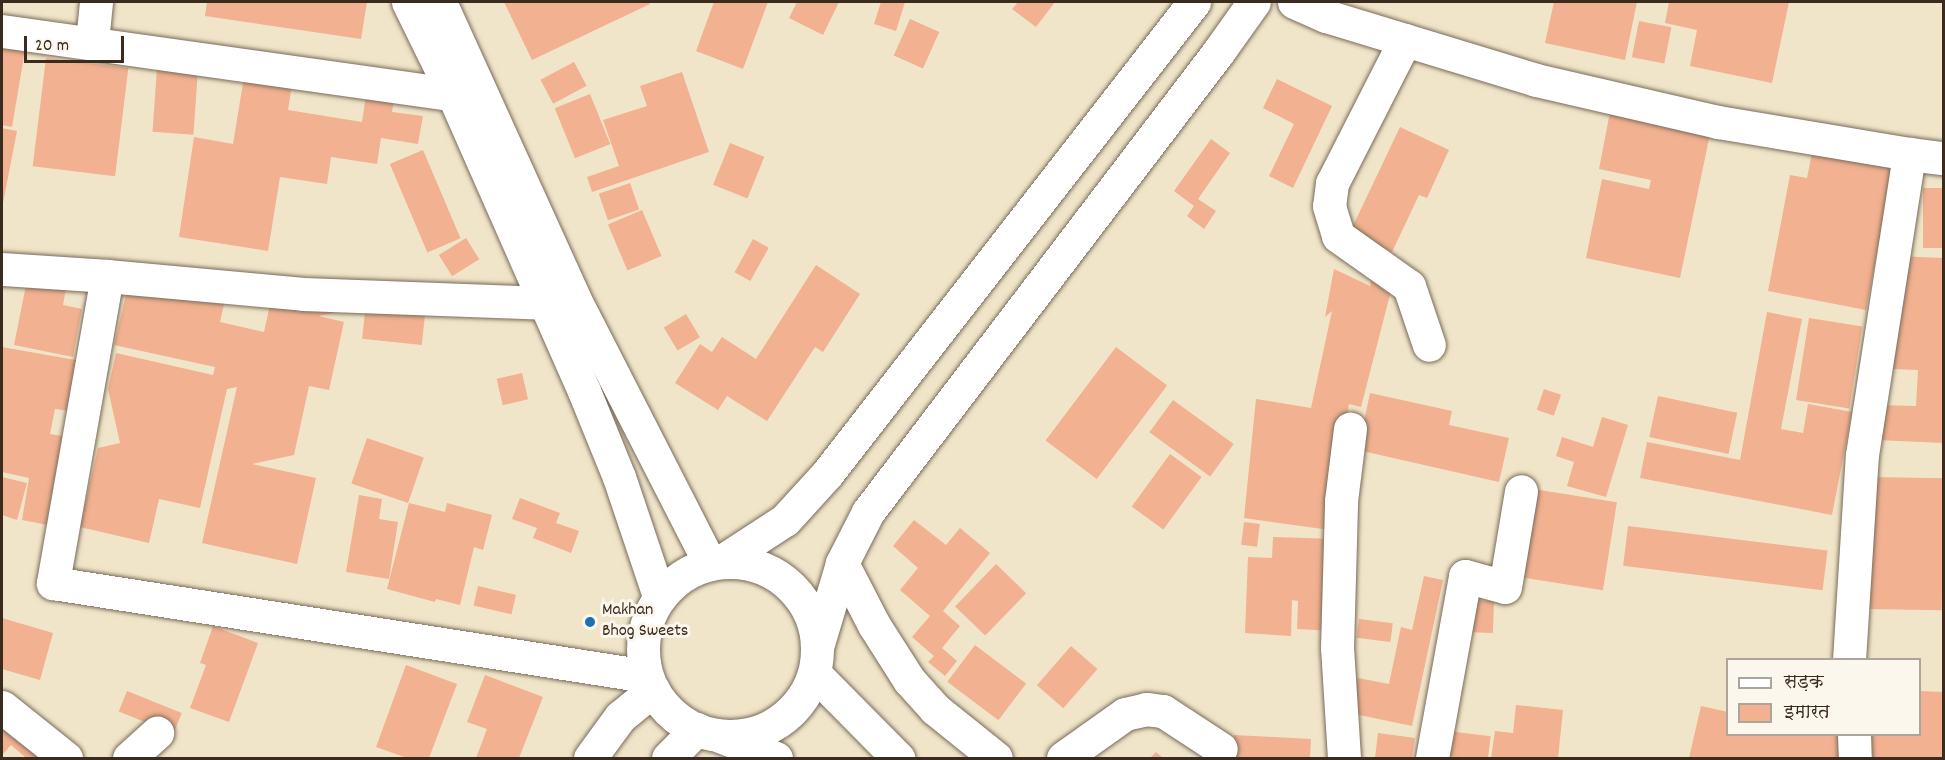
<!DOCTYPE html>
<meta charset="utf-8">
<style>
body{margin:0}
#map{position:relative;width:1945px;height:760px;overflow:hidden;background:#f0e5c9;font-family:Dekko,"Playpen Sans Deva",sans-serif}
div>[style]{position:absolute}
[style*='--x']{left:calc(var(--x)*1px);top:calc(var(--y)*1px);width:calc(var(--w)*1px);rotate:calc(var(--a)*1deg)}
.building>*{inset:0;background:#f2b190;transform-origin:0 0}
.roads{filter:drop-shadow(0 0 2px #7a6b5a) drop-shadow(0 0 2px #7a6b5a)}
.street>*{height:33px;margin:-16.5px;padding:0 16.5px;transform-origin:16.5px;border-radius:16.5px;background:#fff}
.secondary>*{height:33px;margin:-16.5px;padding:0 16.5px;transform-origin:16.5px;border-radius:16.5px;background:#fff}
.highway>*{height:33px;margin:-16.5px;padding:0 16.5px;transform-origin:16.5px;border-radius:16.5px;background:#fff}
.highway>.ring{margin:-16.5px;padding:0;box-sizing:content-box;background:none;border:33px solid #fff;border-radius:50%}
.dots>*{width:16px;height:16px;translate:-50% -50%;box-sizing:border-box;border:3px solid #fbf7ec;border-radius:50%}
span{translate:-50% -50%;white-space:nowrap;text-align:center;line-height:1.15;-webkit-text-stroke:6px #fbf7ec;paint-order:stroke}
.poi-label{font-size:18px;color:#3b2a1e}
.left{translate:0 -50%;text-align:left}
.frame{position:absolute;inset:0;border:3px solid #3b2a1e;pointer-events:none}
.legend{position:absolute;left:1726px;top:658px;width:195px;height:78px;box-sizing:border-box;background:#fbf7ec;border:2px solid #aea59a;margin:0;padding:8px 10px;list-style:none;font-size:18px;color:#3b2a1e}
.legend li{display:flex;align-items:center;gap:12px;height:30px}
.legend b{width:30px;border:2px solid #aea59a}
.scale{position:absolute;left:24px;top:36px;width:100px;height:27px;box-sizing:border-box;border:3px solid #3b2a1e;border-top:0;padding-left:8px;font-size:18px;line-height:21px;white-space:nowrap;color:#3b2a1e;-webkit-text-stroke:4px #fbf7ec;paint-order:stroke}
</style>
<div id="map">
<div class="building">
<div style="clip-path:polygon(207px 2px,367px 2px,361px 39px,205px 16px)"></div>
<div style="clip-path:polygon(504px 2px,649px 2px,650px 4px,532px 60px)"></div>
<div style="clip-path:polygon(714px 2px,768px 2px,743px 69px,696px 51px)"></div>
<div style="clip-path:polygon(797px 2px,839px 2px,823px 35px,789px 18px)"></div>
<div style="clip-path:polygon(881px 2px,905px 2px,896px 31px,874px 24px)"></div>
<div style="clip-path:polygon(1018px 2px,1055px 2px,1036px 27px,1012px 9px)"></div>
<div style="clip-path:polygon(1554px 2px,1637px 2px,1625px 60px,1545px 43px)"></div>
<div style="clip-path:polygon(1669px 2px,1789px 2px,1772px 83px,1690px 66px,1697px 30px,1665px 23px)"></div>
<div style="left:910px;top:19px;width:32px;height:40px;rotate:24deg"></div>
<div style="left:1639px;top:21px;width:33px;height:37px;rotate:11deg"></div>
<div style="clip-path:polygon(2px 34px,27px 38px,12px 127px,2px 125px)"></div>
<div style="left:46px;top:58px;width:83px;height:109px;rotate:7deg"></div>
<div style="left:574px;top:62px;width:27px;height:38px;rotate:62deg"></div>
<div style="left:157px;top:68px;width:41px;height:64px;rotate:4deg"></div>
<div style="clip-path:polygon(245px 71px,293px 79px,288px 110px,362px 122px,367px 89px,395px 94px,392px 112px,423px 116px,418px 144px,381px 138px,377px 164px,331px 157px,327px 184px,280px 177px,268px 251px,179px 237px,194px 137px,233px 144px)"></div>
<div style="clip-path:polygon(682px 72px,709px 152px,592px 192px,587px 177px,619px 166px,603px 120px,647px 106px,640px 86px)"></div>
<div style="clip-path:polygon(1277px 79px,1332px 106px,1293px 188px,1269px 176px,1294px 124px,1263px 108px)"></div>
<div style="left:590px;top:94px;width:54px;height:38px;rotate:68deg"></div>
<div style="clip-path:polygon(1610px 112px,1710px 134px,1680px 278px,1586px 258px,1602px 179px,1649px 189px,1651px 180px,1599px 169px)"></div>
<div style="clip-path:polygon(1400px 127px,1449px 150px,1427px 198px,1419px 195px,1392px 252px,1350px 232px)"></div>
<div style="clip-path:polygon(2px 128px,17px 131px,3px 203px,2px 203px)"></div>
<div style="clip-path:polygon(1211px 139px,1230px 153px,1198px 199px,1216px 211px,1204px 229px,1187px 216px,1194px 206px,1174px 191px)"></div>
<div style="left:730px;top:143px;width:37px;height:45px;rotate:22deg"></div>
<div style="left:423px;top:150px;width:96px;height:36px;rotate:67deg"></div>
<div style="clip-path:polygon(1812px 153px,1893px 169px,1866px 310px,1768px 291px,1790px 175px,1807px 178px)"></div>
<div style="left:630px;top:183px;width:28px;height:33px;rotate:71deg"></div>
<div style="left:1923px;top:188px;width:21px;height:60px"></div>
<div style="left:642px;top:210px;width:50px;height:37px;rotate:67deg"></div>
<div style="left:466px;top:238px;width:25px;height:32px;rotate:58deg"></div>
<div style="left:753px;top:239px;width:18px;height:38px;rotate:29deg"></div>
<div style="clip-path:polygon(1895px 256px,1944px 258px,1944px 443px,1877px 440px,1878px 405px,1916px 406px,1918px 370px,1891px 369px)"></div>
<div style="clip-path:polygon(816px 265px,860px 294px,823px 352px,815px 347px,767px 421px,727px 396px,718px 410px,675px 383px,700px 344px,712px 352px,722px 337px,756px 359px)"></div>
<div style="clip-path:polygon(1334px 269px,1370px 286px,1372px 274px,1393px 283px,1361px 407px,1349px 404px,1337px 465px,1330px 530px,1244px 518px,1256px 399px,1311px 408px,1332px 311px,1325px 317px)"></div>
<div style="clip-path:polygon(28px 275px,68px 278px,63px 305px,82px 309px,73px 357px,14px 345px)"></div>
<div style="clip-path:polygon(129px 282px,226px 295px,220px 322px,264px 332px,272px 296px,335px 301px,334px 313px,319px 316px,344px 322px,329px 390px,309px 386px,294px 455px,252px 464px,316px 478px,297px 564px,202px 543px,237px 387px,227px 389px,200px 508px,159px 499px,149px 543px,80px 527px,98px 448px,120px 443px,108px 389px,116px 353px,213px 375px,215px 367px,114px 345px)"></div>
<div style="left:366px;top:302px;width:60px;height:37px;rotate:6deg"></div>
<div style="clip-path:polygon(1767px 312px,1802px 319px,1781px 429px,1803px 433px,1808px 404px,1852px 412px,1832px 515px,1640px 478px,1647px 442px,1740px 460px)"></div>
<div style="left:686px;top:314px;width:27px;height:26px;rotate:59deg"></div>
<div style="left:1809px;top:318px;width:54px;height:83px;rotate:9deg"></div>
<div style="clip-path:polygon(2px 347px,81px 361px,70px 411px,55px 409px,50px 434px,68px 437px,53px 526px,22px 520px,29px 478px,2px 472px)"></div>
<div style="left:1116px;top:347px;width:64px;height:117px;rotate:37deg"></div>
<div style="left:522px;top:373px;width:27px;height:26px;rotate:77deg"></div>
<div style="left:1544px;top:389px;width:18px;height:22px;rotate:19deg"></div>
<div style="clip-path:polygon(1370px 393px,1452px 411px,1449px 425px,1509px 438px,1499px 482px,1358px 450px)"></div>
<div style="left:1658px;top:396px;width:81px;height:42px;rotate:12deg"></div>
<div style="left:1173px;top:400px;width:75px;height:40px;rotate:36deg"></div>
<div style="clip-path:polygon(1602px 417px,1628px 425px,1606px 497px,1567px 486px,1574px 462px,1556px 456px,1562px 437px,1593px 447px)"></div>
<div style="left:367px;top:438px;width:60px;height:48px;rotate:19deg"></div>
<div style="left:1170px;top:454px;width:39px;height:65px;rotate:36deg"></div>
<div style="clip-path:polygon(2px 477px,27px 483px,17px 520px,2px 515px)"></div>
<div style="left:1869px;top:477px;width:75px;height:132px;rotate:1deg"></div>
<div style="left:1527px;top:488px;width:91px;height:89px;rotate:9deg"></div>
<div style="clip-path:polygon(359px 495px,382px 499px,379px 519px,398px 522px,389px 579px,346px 572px)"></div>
<div style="clip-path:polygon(520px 498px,560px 513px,556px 523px,579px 531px,571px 553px,533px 538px,537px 528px,512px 519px)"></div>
<div style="clip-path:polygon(409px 503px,445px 512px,447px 503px,492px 515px,483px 550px,474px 547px,460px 605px,436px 599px,435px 602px,387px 589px)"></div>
<div style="clip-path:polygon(914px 520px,946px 545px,960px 528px,990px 553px,943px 611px,960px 626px,942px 648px,957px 661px,945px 676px,928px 662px,934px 656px,912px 637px,930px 616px,900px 590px,918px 568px,893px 546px)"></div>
<div style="left:1244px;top:522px;width:16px;height:23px;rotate:7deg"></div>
<div style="left:1628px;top:526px;width:201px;height:40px;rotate:7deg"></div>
<div style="clip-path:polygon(1273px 537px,1337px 539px,1333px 631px,1297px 629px,1298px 601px,1292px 600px,1291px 636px,1245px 633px,1248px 557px,1272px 558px)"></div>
<div style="left:996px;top:564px;width:42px;height:59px;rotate:44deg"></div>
<div style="clip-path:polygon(1424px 576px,1443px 580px,1412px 726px,1350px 713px,1358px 678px,1389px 684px,1401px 627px,1412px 630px)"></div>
<div style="left:478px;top:586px;width:39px;height:20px;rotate:13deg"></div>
<div style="left:1465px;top:600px;width:29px;height:32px;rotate:2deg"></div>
<div style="clip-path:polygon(2px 618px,53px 633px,40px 680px,2px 669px)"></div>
<div style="left:1359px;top:619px;width:34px;height:19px;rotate:7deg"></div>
<div style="clip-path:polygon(213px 626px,258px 643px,229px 722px,190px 708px,206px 665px,200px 663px)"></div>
<div style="left:975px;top:645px;width:64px;height:46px;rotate:37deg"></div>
<div style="left:1071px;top:646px;width:35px;height:52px;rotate:41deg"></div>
<div style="clip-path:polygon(406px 665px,457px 684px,429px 758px,407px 758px,376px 747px)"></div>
<div style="clip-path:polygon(485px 675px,543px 697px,519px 758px,476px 758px,487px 729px,467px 722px)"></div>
<div style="left:127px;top:691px;width:59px;height:22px;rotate:22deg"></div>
<div style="clip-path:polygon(1920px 691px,1944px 692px,1944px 758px,1869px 758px,1870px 734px,1920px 734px)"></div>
<div style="clip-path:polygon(1516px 705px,1563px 710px,1558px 758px,1491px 758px,1495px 731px,1513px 733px)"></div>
<div style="clip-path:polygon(1701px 706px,1728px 712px,1728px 734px,1830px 734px,1845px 738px,1846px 758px,1689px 758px)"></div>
<div style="clip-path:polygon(2px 719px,51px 758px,26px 758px,11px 745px,2px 755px)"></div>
<div style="left:1448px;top:731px;width:43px;height:25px;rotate:7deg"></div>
<div style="clip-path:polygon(1378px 733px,1415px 738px,1412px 758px,1375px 758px)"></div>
<div style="clip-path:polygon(1234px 735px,1311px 739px,1310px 758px,1233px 758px)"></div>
<div style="clip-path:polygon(1156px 752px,1163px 758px,1150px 758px)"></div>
</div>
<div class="roads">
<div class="street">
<div style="--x:1294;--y:2;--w:35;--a:24"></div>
<div style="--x:1326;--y:16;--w:220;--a:16.9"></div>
<div style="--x:1536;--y:80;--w:187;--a:13"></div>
<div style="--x:1718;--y:122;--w:194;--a:9.5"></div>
<div style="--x:2;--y:31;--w:455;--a:8"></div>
<div style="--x:1405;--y:40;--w:161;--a:117"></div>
<div style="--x:1332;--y:183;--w:23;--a:97"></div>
<div style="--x:1329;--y:206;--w:31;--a:73"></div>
<div style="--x:1338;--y:236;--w:87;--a:35.2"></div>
<div style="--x:1409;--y:286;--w:62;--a:71.3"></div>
<div style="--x:92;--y:42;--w:40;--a:-84.3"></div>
<div style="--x:2;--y:269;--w:105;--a:3.8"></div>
<div style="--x:107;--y:276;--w:312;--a:100"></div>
<div style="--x:53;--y:583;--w:600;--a:8.91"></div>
<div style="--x:107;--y:276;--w:197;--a:5.2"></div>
<div style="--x:303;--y:294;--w:242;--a:2.1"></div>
<div style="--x:545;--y:303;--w:27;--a:-10"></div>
<div style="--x:842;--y:563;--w:70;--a:62.7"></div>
<div style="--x:874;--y:625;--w:65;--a:57.5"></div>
<div style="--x:909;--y:680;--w:39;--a:48"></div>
<div style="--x:935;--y:709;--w:78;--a:38.8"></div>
<div style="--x:1849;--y:660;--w:205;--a:-86.4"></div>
<div style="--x:1862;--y:455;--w:305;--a:-81.1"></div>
<div style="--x:1909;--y:154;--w:35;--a:7"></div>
<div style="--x:2;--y:707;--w:82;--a:38.6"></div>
<div style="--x:1854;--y:734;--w:24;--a:88"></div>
<div style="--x:129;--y:758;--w:38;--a:-42"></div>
<div style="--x:590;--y:758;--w:51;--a:-53.8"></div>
<div style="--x:620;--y:717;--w:43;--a:-39.3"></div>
<div style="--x:668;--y:758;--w:41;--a:-45"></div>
<div style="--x:1063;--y:758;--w:76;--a:-35.4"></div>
<div style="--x:1125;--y:714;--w:22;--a:-13"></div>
<div style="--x:1146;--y:709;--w:17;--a:7"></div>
<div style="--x:1163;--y:711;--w:69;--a:33.2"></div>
<div style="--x:1344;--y:758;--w:110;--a:-93.6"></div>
<div style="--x:1337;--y:648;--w:147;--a:-88.4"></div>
<div style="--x:1341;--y:501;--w:73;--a:-82.9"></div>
<div style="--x:1432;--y:758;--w:185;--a:-79.7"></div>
<div style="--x:1465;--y:576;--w:41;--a:15.4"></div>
<div style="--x:1505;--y:587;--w:97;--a:-80.5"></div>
</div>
<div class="secondary">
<div style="--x:408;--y:2;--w:102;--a:63.9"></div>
<div style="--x:453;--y:94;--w:325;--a:66.2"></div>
<div style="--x:584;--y:391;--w:93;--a:67.9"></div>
<div style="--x:619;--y:477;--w:126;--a:71.4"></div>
<div style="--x:440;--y:2;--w:325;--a:65.6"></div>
<div style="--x:574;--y:298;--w:299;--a:62.9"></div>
</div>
<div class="highway">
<div style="--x:722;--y:561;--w:75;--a:-33.1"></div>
<div style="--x:785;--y:520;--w:62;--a:-47.6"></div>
<div style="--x:827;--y:474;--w:598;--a:-52.13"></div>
<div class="ring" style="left:643px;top:562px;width:141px;height:141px"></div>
<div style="--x:817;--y:647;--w:88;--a:-73.4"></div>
<div style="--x:842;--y:563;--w:57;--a:-63"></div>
<div style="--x:868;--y:512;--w:579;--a:-52.71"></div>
<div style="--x:1219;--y:51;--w:60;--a:-54.5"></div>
<div style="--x:814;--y:673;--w:120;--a:45.3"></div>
<div style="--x:722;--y:737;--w:58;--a:21.3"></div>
</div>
</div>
<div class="dots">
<div style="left:590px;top:622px;background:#1f6fb2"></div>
</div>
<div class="poi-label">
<span class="left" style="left:602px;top:622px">Makhan<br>Bhog Sweets</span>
</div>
<div class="frame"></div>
<ul class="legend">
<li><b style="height:8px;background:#fff"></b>सड़क</li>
<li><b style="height:16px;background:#f2b190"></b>इमारत</li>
</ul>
<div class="scale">20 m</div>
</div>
